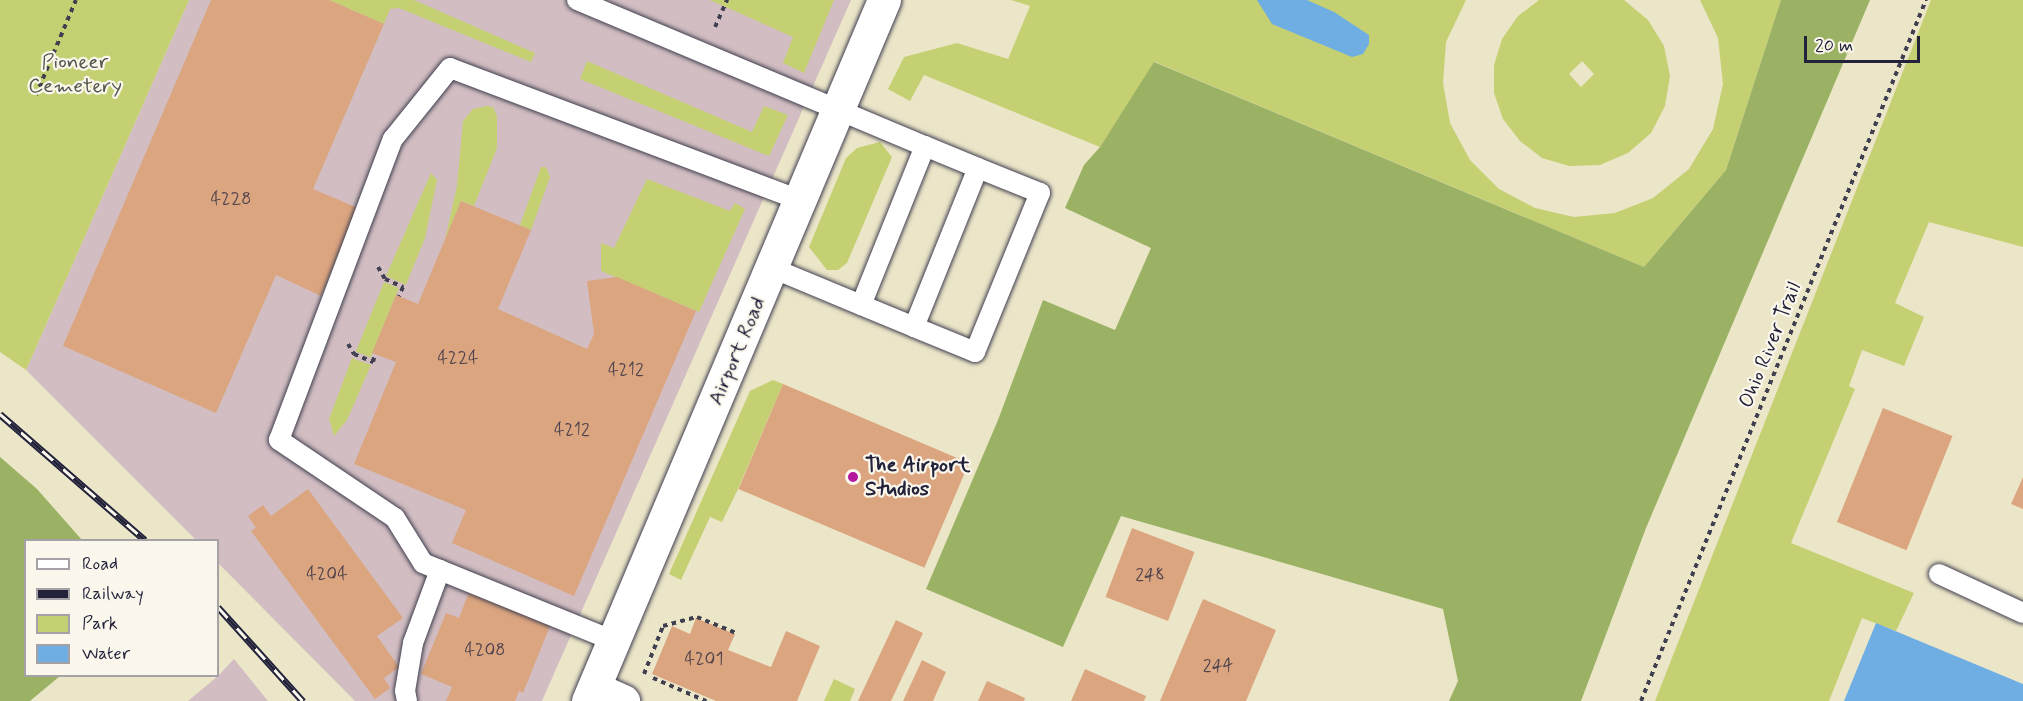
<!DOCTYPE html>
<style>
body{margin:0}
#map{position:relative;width:2023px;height:701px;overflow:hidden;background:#ece6c9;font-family:Mynerve,sans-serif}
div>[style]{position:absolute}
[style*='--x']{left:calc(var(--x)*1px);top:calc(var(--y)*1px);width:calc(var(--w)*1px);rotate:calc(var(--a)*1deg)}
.industrial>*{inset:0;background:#d2bec2}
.green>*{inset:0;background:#c4d072;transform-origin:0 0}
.forest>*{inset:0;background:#9bb264}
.water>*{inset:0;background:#6faee2}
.building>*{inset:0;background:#dba580;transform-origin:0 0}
.path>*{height:4px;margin-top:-2px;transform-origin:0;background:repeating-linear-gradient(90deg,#403f50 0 4.5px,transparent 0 9px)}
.roads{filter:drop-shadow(0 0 2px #403f50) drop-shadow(0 0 2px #403f50)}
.lane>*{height:20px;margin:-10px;padding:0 10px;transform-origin:10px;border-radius:10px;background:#fff}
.street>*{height:33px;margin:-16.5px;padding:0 16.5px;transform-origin:16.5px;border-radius:16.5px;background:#fff}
.rail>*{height:7px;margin-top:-3.5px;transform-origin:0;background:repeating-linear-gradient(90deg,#fbf7ec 0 14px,#22223b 0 28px);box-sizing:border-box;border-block:2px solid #22223b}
.dots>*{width:16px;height:16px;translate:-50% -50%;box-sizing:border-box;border:3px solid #fbf7ec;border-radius:50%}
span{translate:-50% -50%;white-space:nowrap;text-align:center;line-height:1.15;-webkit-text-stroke:4.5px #fbf7ec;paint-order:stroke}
.number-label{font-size:18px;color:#50434c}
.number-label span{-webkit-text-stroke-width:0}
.park-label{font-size:21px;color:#53564c}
.street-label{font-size:21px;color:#22223b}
.poi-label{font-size:21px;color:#22223b;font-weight:700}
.left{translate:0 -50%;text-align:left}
.legend{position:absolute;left:24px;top:539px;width:195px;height:138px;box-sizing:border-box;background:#fbf7ec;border:2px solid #a4a2a5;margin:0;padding:8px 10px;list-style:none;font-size:18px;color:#22223b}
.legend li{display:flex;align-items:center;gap:12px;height:30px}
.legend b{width:30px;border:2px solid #a4a2a5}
.scale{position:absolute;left:1804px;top:36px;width:116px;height:27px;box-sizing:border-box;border:3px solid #22223b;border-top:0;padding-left:8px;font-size:18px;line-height:21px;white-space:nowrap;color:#22223b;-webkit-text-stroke:4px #fbf7ec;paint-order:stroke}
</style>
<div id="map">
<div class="industrial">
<div style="clip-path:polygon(189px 0,851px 0,542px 701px,355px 701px,218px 563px,218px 540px,196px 540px,26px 370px)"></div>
<div style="clip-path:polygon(234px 659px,268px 701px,188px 701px,218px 676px)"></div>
</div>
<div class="green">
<div style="clip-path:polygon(0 0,189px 0,26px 370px,0 352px)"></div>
<div style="clip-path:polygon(329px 0,414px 0,535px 53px,531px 62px,399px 8px,390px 9px,384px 24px)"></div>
<div style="clip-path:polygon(710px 0,834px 0,804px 73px,783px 63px,793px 37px)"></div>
<div style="clip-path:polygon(1011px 0,1466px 0,1446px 42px,1443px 83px,1450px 123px,1470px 160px,1499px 189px,1535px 208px,1574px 217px,1615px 213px,1653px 198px,1689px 169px,1713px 129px,1723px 84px,1718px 38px,1700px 0,1781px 0,1726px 170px,1644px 267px,1155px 62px,1100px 147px,924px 75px,910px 101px,888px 89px,904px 57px,957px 43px,1008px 59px,1030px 6px)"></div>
<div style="clip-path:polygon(evenodd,1539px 0,1624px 0,1648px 20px,1664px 46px,1670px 76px,1665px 106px,1651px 133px,1628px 153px,1600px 165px,1569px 166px,1542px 158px,1520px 141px,1503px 119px,1494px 93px,1494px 65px,1502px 39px,1518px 16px,1539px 0,1582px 61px,1594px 74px,1581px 87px,1569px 74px,1582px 61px)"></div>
<div style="clip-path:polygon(1931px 0,2023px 0,2023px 247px,1929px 222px,1895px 303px,1924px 317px,1904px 366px,1862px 350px,1849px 386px,1855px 389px,1791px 543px,1914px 593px,1896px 631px,1862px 618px,1829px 701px,1655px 701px)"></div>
<div style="clip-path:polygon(587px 61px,752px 132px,764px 106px,788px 115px,769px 156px,580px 79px)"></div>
<div style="clip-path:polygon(487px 106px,493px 107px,497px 116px,497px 148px,474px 206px,461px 201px,445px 240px,457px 186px,463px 121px,473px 109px)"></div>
<div style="clip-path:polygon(880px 142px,892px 157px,847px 263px,838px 270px,827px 270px,809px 247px,846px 158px,857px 148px)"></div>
<div style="clip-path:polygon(541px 167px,546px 167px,550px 177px,531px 230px,520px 225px)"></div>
<div style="clip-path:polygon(431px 173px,437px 180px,425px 238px,406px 285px,386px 276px)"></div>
<div style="clip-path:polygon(647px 179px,730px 211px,735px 203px,745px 209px,699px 312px,601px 271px,601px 243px,614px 248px)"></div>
<div style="left:384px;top:282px;width:16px;height:75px;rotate:22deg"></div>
<div style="clip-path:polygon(352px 358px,371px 365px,347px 420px,334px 436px,329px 419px)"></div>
<div style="clip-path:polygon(773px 380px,783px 384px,738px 489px,722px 522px,710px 517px,681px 580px,669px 574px,750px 391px)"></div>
<div style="clip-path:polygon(834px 679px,855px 689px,850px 701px,824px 701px)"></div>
</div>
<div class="forest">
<div style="clip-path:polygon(1781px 0,1870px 0,1646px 528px,1581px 701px,1449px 701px,1458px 681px,1443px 609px,1121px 516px,1063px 647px,926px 589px,998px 420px,1043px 300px,1115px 330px,1151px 248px,1065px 208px,1084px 165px,1100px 147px,1154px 62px,1644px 267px,1726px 170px)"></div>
<div style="clip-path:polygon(0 457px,37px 489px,82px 540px,26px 540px,26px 676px,60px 676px,30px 701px,0 701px)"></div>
</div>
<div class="water">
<div style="clip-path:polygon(1257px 0,1307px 0,1334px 12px,1369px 35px,1369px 44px,1363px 54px,1352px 57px,1272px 24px)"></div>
<div style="clip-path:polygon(1876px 623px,2023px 684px,2023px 701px,1844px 701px)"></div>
</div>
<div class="building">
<div style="clip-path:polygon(211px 0,329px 0,384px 24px,313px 189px,358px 208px,321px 296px,276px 275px,216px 413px,63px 346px)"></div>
<div style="clip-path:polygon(461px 201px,531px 230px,498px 309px,587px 349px,594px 334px,587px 281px,617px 277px,696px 311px,574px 596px,452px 543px,466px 510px,354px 464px,396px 362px,372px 353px,396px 295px,418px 304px)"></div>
<div style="left:783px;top:384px;width:202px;height:114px;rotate:23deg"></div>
<div style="left:1883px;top:408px;width:75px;height:123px;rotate:22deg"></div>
<div style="clip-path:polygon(2023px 477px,2023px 509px,2011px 504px)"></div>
<div style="clip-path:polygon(308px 489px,403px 618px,377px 636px,399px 667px,384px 678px,390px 688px,375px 699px,251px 531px,256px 528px,248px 516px,263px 505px,271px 516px)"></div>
<div style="left:1132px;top:528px;width:67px;height:74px;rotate:21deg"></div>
<div style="clip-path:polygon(469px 592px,550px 626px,523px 693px,519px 691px,515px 701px,446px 701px,452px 687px,421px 674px,446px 613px,459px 618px)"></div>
<div style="clip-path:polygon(1203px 599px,1276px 630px,1246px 701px,1160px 701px)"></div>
<div style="clip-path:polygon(696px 618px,735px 634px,728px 650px,771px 667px,786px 631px,820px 646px,797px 701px,716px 701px,652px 674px,672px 626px,690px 634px)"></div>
<div style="clip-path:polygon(896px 620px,923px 633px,891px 701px,858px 701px)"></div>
<div style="clip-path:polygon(922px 660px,946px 672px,933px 701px,903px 701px)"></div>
<div style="clip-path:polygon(1085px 669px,1146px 696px,1144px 701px,1071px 701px)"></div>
<div style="clip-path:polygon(987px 681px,1025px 698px,1024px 701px,978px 701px)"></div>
</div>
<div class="path">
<div style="--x:715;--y:27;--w:30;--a:-66"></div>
<div style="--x:36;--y:95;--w:103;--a:-67.2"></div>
<div style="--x:378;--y:267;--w:14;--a:60"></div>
<div style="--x:385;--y:279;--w:20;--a:24"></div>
<div style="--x:403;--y:287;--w:10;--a:114"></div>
<div style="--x:348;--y:344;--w:12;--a:59"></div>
<div style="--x:354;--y:354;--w:21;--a:23"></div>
<div style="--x:373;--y:362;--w:8;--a:-76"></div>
<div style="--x:644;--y:674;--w:52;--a:-68.4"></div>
<div style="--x:663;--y:626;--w:35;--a:-15"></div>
<div style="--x:697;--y:617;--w:42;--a:22.3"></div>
<div style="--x:653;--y:678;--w:58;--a:23.5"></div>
<div style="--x:1641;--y:701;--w:757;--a:-67.88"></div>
</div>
<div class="roads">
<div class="lane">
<div style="--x:577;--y:0;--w:377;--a:22.8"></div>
<div style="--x:925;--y:146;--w:171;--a:111.9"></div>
<div style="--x:861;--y:305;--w:96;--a:-157.4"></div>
<div style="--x:861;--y:305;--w:57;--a:22.5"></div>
<div style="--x:914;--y:327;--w:171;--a:-68.1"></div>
<div style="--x:978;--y:168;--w:57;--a:-157.5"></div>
<div style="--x:914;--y:327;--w:66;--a:22.3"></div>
<div style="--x:975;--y:352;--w:172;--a:-67.8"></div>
<div style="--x:1040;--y:193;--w:67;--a:-158"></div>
<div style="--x:1939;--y:574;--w:93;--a:24.9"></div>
<div style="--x:614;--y:641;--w:206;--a:-157.8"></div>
<div style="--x:423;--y:563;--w:53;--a:-121.9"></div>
<div style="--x:395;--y:518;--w:140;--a:-146.1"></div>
<div style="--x:279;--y:440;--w:322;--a:-69.3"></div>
<div style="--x:393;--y:139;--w:91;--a:-51.2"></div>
<div style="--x:450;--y:68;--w:374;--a:20.7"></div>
<div style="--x:407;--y:701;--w:10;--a:-101"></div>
<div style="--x:405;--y:691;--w:49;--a:-80.5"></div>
<div style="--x:413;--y:643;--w:78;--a:-69.7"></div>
</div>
<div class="street">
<div style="--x:594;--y:688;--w:32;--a:24"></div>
<div style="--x:588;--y:701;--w:761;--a:-67.11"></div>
</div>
</div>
<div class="rail">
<div style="--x:0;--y:414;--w:192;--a:41"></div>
<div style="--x:218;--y:607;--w:127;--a:47.9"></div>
</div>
<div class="dots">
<div style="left:853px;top:477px;background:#b5179e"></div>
</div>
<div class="number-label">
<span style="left:231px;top:199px">4228</span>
<span style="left:458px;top:358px">4224</span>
<span style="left:626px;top:370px">4212</span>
<span style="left:572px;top:430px">4212</span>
<span style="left:327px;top:574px">4204</span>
<span style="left:1150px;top:575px">248</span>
<span style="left:485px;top:650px">4208</span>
<span style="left:704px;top:659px">4201</span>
<span style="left:1218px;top:666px">244</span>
</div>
<div class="park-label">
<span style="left:75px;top:74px">Pioneer<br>Cemetery</span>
</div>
<div class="street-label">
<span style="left:1770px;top:345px;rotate:-68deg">Ohio River Trail</span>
<span style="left:737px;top:351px;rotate:-67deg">Airport Road</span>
</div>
<div class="poi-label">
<span class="left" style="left:865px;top:477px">The Airport<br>Studios</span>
</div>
<ul class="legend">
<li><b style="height:8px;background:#fff"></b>Road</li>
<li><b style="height:8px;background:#22223b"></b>Railway</li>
<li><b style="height:16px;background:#c4d072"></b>Park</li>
<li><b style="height:16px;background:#6faee2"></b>Water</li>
</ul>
<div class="scale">20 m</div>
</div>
